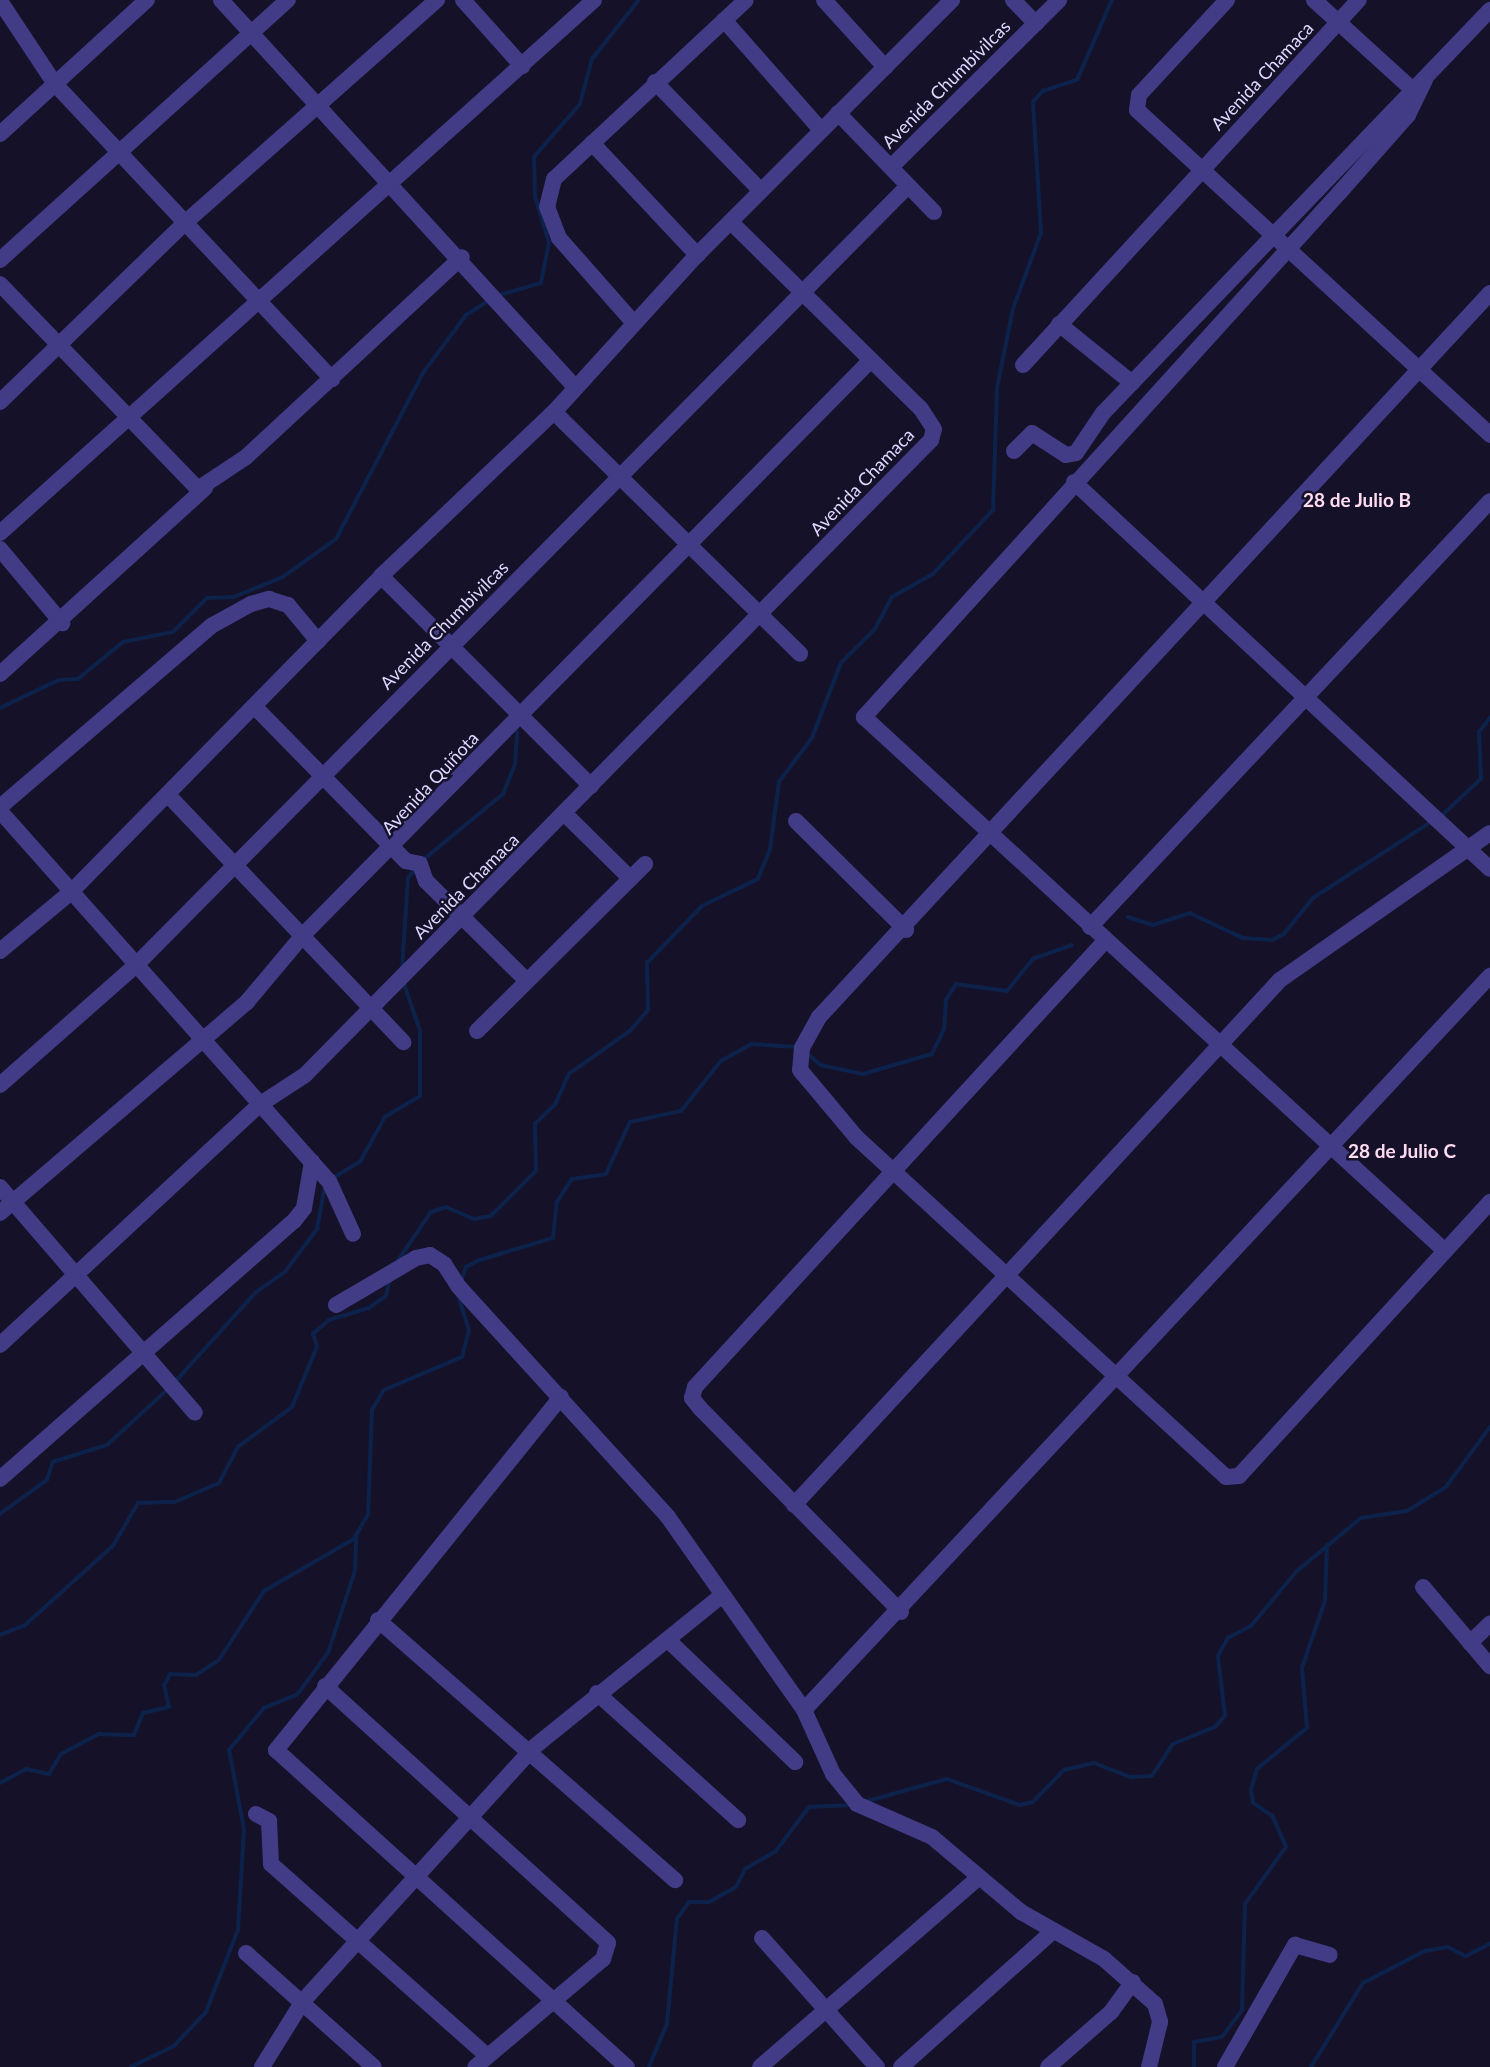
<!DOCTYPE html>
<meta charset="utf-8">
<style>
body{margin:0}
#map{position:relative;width:1490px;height:2067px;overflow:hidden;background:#151129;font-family:Lato,sans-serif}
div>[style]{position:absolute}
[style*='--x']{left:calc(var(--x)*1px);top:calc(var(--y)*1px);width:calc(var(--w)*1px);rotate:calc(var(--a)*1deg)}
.stream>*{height:3.5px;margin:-1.75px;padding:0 1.75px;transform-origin:1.75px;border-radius:1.75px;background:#0d224b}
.minor>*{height:16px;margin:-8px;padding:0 8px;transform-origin:8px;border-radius:8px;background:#423c87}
span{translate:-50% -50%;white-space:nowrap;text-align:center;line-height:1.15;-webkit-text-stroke:5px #151129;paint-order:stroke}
.street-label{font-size:18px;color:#ded9fe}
.neighbourhood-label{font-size:19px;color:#fedbf0;font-weight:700}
</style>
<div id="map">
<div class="stream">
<div style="--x:496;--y:296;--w:47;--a:-16.1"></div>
<div style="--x:541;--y:283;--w:41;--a:-78.7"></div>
<div style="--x:549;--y:243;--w:48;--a:-106.9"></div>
<div style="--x:535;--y:197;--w:40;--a:-91.4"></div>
<div style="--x:534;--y:157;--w:70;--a:-49"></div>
<div style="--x:580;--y:104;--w:47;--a:-75.1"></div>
<div style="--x:592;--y:59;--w:75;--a:-51.5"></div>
<div style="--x:0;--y:708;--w:65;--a:-25.4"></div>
<div style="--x:59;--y:680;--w:19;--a:-3"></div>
<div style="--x:78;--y:679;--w:58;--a:-39.4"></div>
<div style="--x:123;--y:642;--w:51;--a:-11.3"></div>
<div style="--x:173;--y:632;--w:48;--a:-45"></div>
<div style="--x:207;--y:598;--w:27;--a:-2"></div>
<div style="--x:234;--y:597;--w:53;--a:-22.2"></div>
<div style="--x:283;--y:577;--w:65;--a:-35.6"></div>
<div style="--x:336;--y:539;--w:187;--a:-62.3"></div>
<div style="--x:423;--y:373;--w:72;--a:-53.4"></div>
<div style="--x:466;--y:315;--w:28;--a:-32"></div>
<div style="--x:1440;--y:817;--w:56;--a:-42.8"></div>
<div style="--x:1481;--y:779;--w:47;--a:-92.4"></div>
<div style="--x:1479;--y:732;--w:18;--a:-52"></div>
<div style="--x:423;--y:860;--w:104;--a:-39.5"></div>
<div style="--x:503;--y:794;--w:32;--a:-68"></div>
<div style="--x:515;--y:764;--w:32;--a:-86"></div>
<div style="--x:1128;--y:917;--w:26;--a:18"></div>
<div style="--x:1153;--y:925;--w:39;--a:-18"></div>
<div style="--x:1190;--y:913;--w:59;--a:25.3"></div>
<div style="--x:1243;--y:938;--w:29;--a:4"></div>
<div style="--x:1272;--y:940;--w:13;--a:-27"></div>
<div style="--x:1284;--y:934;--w:46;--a:-51.1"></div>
<div style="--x:1313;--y:898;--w:140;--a:-32.8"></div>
<div style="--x:402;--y:970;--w:92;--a:-86.3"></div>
<div style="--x:408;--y:878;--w:12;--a:-48"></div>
<div style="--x:806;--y:1052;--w:20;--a:41"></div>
<div style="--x:821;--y:1065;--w:43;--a:12.1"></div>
<div style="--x:863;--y:1074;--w:72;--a:-16.2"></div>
<div style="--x:932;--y:1054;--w:28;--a:-64"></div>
<div style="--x:944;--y:1029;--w:29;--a:-86"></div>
<div style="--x:946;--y:1000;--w:19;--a:-58"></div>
<div style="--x:956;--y:984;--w:51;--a:7.8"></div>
<div style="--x:1007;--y:991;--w:41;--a:-50.9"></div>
<div style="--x:1033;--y:959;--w:41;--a:-19.7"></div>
<div style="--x:333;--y:1178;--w:31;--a:-31"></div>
<div style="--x:360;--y:1162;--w:51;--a:-60.9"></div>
<div style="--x:385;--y:1117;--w:41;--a:-31"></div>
<div style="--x:420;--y:1096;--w:65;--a:-90"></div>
<div style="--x:420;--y:1031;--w:50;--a:-108.8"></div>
<div style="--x:397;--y:1262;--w:60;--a:-55.8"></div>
<div style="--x:431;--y:1212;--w:16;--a:-18"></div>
<div style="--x:446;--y:1207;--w:30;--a:23"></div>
<div style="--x:474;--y:1219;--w:17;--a:-10"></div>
<div style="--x:491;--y:1216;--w:64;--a:-45"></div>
<div style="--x:536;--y:1171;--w:47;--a:-91.2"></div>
<div style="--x:535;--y:1124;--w:28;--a:-44"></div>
<div style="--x:555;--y:1105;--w:34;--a:-66"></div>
<div style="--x:569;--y:1074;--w:75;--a:-35.2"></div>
<div style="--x:630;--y:1031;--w:28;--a:-49"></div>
<div style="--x:648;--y:1010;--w:47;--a:-91.2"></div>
<div style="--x:647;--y:963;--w:79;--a:-46"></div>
<div style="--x:702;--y:906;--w:62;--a:-25.7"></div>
<div style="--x:758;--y:879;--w:31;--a:-68"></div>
<div style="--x:770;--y:850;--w:69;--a:-82.5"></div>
<div style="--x:779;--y:782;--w:55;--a:-53.1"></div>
<div style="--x:812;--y:738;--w:80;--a:-68.9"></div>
<div style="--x:841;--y:663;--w:48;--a:-45"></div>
<div style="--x:875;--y:629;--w:36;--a:-62"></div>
<div style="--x:892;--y:597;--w:47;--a:-29.3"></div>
<div style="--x:933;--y:574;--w:88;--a:-46.8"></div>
<div style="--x:993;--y:510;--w:122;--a:-88.1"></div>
<div style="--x:997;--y:388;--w:81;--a:-78.6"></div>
<div style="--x:1013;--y:309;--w:81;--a:-69.8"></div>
<div style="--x:1041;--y:233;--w:131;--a:-93.5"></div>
<div style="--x:1033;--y:102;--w:15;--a:-48"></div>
<div style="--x:1043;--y:91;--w:36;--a:-18"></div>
<div style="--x:1077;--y:80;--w:87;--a:-66.4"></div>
<div style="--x:461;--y:1281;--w:15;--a:-70"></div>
<div style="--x:466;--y:1267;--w:16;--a:-27"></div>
<div style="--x:480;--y:1260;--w:76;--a:-16.8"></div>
<div style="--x:553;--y:1238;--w:36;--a:-84"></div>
<div style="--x:557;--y:1202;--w:27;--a:-57"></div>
<div style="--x:572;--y:1179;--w:34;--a:-8"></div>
<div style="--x:606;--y:1174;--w:57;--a:-65.2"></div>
<div style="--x:630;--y:1122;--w:52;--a:-12.2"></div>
<div style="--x:681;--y:1111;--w:64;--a:-51.3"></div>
<div style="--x:721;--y:1061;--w:35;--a:-29"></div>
<div style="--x:752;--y:1044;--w:45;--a:3.8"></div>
<div style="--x:175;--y:1382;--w:120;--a:-48"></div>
<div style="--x:255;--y:1293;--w:37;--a:-35"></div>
<div style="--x:285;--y:1272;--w:54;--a:-53.3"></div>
<div style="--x:317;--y:1229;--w:44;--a:-79.5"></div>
<div style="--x:0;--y:1514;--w:58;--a:-35.9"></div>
<div style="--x:47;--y:1480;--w:19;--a:-72"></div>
<div style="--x:53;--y:1462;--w:57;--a:-17.5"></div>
<div style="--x:107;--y:1445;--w:81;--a:-42.5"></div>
<div style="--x:0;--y:1635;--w:26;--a:-21"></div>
<div style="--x:24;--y:1626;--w:120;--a:-42"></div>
<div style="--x:113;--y:1546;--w:50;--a:-59.8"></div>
<div style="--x:138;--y:1503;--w:37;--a:-2"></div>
<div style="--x:175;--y:1502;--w:48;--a:-23.4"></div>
<div style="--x:219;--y:1483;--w:41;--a:-62.2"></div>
<div style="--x:238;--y:1447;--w:67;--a:-36.5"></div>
<div style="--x:292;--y:1407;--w:65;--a:-67.4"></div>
<div style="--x:317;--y:1347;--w:14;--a:-107"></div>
<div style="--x:313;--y:1334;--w:21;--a:-41"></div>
<div style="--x:329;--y:1320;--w:42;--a:-16.7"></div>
<div style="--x:369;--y:1308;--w:21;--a:-35"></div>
<div style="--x:386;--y:1296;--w:18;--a:-77"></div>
<div style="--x:0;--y:1783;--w:30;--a:-28"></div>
<div style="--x:26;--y:1769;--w:24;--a:12"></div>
<div style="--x:49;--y:1774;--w:23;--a:-59"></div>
<div style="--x:61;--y:1754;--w:43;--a:-27.8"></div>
<div style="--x:99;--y:1734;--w:35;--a:2"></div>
<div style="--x:134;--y:1735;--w:24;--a:-68"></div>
<div style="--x:143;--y:1713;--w:27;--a:-13"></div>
<div style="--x:169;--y:1707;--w:22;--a:-103"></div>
<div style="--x:164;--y:1686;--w:13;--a:-63"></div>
<div style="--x:170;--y:1674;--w:26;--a:2"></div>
<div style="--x:196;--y:1675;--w:27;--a:-33"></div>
<div style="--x:219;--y:1660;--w:82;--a:-56.9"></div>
<div style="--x:264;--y:1591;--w:104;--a:-30"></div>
<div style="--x:354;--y:1539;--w:28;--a:-60"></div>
<div style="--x:368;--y:1515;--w:105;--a:-87.8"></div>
<div style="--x:372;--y:1410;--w:23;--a:-59"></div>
<div style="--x:384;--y:1390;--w:85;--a:-22.9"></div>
<div style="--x:462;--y:1357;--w:27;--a:-75"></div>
<div style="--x:469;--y:1331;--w:37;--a:-107"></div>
<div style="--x:864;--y:1802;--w:86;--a:-15.5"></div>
<div style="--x:947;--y:1779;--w:77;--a:19.6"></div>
<div style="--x:1020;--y:1805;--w:13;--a:-13"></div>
<div style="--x:1033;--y:1802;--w:45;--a:-45.9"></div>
<div style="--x:1064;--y:1770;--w:31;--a:-13"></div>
<div style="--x:1094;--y:1763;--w:40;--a:21"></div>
<div style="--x:1131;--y:1777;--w:21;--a:-3"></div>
<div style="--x:1152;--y:1776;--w:38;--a:-57"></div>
<div style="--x:1173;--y:1744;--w:45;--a:-22"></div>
<div style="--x:1215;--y:1727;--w:15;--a:-48"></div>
<div style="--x:1225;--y:1716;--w:60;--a:-96.7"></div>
<div style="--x:1218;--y:1656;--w:21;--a:-61"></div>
<div style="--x:1228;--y:1638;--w:26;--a:-28"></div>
<div style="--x:1251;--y:1626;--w:72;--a:-50.1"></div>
<div style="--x:1297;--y:1571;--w:83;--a:-39.6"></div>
<div style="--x:1361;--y:1518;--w:47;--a:-8.7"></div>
<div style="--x:1407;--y:1511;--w:46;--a:-31.6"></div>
<div style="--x:1446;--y:1487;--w:74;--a:-53.7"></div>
<div style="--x:131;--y:2067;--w:48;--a:-26"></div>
<div style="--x:174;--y:2046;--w:47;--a:-46.7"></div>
<div style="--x:206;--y:2012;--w:88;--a:-68.7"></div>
<div style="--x:238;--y:1930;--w:100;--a:-86.6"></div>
<div style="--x:244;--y:1830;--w:81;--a:-100.6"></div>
<div style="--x:229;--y:1750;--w:55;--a:-50.2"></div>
<div style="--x:264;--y:1708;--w:35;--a:-22"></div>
<div style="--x:297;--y:1695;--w:52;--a:-53.6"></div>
<div style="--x:328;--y:1653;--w:86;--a:-71.8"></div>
<div style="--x:355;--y:1571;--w:33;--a:-88"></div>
<div style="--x:649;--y:2067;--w:47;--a:-67.3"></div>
<div style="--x:667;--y:2024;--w:105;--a:-84.6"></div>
<div style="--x:677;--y:1919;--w:21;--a:-55"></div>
<div style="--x:689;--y:1902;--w:20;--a:0"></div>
<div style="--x:709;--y:1902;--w:31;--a:-29"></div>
<div style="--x:736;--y:1887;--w:20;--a:-63"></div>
<div style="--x:745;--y:1869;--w:36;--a:-30"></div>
<div style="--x:776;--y:1851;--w:55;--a:-53.1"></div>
<div style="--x:809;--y:1807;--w:44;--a:-2.6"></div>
<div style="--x:1194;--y:2067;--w:25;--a:-90"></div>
<div style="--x:1194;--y:2042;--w:28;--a:-10"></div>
<div style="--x:1222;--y:2037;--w:34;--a:-53"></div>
<div style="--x:1242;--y:2010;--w:106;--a:-88.4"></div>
<div style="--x:1245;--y:1904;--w:70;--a:-54.3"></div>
<div style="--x:1286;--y:1847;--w:34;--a:-114"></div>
<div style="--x:1272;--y:1816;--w:23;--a:-146"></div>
<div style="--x:1253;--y:1803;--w:13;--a:-99"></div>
<div style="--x:1251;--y:1790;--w:22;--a:-74"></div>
<div style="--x:1257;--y:1769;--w:65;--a:-39.4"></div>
<div style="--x:1307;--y:1728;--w:60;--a:-94.8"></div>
<div style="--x:1302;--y:1668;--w:71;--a:-71.1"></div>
<div style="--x:1325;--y:1601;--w:56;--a:-88"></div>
<div style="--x:1311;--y:2067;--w:99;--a:-58.2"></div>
<div style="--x:1363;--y:1983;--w:70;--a:-27.3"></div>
<div style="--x:1425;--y:1951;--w:23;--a:-10"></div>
<div style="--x:1448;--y:1947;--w:20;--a:27"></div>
<div style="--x:1466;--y:1956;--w:27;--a:-27"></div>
</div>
<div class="minor">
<div style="--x:221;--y:0;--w:523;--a:47.56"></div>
<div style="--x:463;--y:0;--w:89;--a:48.2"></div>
<div style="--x:824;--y:0;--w:91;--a:47.7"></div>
<div style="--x:1013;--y:0;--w:33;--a:46"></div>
<div style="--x:1227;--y:0;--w:129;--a:132.8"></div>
<div style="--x:1139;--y:95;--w:15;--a:98"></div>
<div style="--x:1137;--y:110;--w:480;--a:42.6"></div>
<div style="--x:1314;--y:0;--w:135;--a:42.3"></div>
<div style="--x:0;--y:1;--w:100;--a:56.5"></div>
<div style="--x:55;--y:84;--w:405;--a:46.8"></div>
<div style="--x:724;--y:20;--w:147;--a:48.6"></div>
<div style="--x:1425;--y:80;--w:39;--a:116"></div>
<div style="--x:1408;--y:115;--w:103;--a:131.4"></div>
<div style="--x:1340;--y:192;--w:709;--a:132.2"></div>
<div style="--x:864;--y:717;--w:789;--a:42.59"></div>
<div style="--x:655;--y:82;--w:152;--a:45.8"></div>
<div style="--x:838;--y:113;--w:138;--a:45.9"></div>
<div style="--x:0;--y:134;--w:199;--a:-42.4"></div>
<div style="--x:592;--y:143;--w:154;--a:46.8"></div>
<div style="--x:891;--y:167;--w:237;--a:-44.8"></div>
<div style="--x:0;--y:260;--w:388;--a:-42.1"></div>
<div style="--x:0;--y:284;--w:285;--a:46"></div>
<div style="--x:198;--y:489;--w:58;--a:-33.7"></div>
<div style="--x:246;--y:457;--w:294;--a:-42.8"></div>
<div style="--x:1490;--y:293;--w:987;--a:132.82"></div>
<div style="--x:819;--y:1017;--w:35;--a:119"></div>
<div style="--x:802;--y:1048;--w:22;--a:95"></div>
<div style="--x:800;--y:1070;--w:87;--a:50.1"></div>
<div style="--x:856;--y:1137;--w:502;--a:42.58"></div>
<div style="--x:1226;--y:1477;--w:13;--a:-4"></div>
<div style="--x:1239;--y:1476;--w:372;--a:-47.5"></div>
<div style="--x:633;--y:322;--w:112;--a:-131.4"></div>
<div style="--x:559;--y:238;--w:33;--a:-111"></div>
<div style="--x:547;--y:207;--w:29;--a:-76"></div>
<div style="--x:554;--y:179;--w:262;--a:-43"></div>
<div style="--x:1059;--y:324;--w:94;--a:38.9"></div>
<div style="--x:1023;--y:365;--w:496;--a:-47.4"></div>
<div style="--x:0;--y:402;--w:260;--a:-44.1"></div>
<div style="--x:187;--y:221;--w:334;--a:-41.5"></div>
<div style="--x:554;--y:412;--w:345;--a:44.5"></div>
<div style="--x:1014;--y:451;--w:25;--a:-45"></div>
<div style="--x:1032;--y:433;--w:40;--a:32.9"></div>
<div style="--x:1066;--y:455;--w:10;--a:-11"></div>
<div style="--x:1076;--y:453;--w:48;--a:-56"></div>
<div style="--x:1103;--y:413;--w:559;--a:-46.16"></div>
<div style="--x:1074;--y:482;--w:568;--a:42.93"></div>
<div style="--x:0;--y:533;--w:798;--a:-41.9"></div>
<div style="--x:0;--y:549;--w:97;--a:50"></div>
<div style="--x:381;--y:576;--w:297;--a:45"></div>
<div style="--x:0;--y:674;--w:277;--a:-42.2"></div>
<div style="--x:255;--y:707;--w:216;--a:45.6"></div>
<div style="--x:406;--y:861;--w:14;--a:12"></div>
<div style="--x:420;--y:864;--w:18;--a:71"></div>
<div style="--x:426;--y:881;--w:141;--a:44.7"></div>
<div style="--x:169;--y:796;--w:340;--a:46.4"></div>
<div style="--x:0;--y:807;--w:278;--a:-40.6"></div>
<div style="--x:211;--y:626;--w:46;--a:-28.8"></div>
<div style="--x:251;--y:604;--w:19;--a:-16"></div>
<div style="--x:269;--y:599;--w:20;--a:18"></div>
<div style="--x:288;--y:605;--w:47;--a:50.2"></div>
<div style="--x:0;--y:811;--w:495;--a:48.4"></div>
<div style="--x:329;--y:1181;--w:58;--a:65.6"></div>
<div style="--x:564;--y:813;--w:91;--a:44.6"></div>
<div style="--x:796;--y:821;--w:155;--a:44.7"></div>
<div style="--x:1090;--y:927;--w:584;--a:-46.8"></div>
<div style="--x:0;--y:951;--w:92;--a:-39.7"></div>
<div style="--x:71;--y:892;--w:443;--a:-45.5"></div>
<div style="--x:381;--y:576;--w:238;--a:-43.5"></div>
<div style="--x:554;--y:412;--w:212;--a:-47.7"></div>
<div style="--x:697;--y:255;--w:361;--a:-45"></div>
<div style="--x:477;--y:1031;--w:237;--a:-44.8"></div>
<div style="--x:0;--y:1085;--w:179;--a:-41.4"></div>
<div style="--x:134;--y:967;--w:1100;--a:-45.26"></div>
<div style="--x:0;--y:1187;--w:298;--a:49.2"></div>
<div style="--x:0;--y:1213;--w:325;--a:-40.5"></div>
<div style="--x:247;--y:1002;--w:87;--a:-50.1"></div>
<div style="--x:303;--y:935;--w:808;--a:-45.35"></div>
<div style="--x:336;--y:1305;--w:93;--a:-30.4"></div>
<div style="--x:416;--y:1258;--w:14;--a:-12"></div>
<div style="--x:430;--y:1255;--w:17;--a:33"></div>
<div style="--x:444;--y:1264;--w:27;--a:57"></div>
<div style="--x:459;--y:1287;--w:311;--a:47.7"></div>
<div style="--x:668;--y:1517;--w:236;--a:54.8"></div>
<div style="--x:804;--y:1710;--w:70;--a:65.6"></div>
<div style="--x:833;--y:1774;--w:38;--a:51"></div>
<div style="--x:857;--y:1804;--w:82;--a:23.7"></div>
<div style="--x:932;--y:1837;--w:116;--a:40.1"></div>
<div style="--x:1021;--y:1912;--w:95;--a:29.5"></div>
<div style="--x:1104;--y:1959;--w:68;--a:41.4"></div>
<div style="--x:1155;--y:2004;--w:19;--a:74"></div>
<div style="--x:1160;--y:2022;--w:46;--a:103.7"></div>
<div style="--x:0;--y:1345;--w:353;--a:-42.8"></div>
<div style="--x:259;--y:1105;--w:55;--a:-33.1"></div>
<div style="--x:305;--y:1075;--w:892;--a:-45.41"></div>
<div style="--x:931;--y:440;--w:11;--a:-75"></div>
<div style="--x:934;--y:429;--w:24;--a:-123"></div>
<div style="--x:921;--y:409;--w:267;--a:-135.5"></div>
<div style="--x:561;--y:1397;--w:454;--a:128.9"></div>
<div style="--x:276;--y:1750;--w:473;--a:42.1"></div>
<div style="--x:0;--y:1479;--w:391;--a:-41.3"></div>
<div style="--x:294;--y:1221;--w:16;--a:-52"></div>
<div style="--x:304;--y:1208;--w:47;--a:-80.1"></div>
<div style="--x:794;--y:1505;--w:715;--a:-47.21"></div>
<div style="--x:1280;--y:980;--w:256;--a:-35"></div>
<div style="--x:1423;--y:1587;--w:104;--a:49.7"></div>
<div style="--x:901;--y:1612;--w:286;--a:-134.6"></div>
<div style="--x:700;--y:1408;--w:13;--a:-129"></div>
<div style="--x:692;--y:1398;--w:11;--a:-75"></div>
<div style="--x:695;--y:1387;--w:606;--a:-47.41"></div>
<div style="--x:378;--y:1620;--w:395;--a:41.2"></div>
<div style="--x:669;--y:1641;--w:175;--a:43.8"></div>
<div style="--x:1470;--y:1643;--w:28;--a:-44"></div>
<div style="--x:325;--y:1686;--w:382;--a:42.2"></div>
<div style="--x:608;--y:1943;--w:17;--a:107"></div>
<div style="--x:603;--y:1959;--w:167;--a:139.8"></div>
<div style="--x:597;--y:1693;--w:190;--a:42"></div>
<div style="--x:804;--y:1710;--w:1005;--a:-46.94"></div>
<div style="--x:256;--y:1814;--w:15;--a:28"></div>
<div style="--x:269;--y:1821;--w:43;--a:87.3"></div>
<div style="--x:271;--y:1864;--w:289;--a:41.6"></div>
<div style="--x:762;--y:1938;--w:173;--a:48.3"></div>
<div style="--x:246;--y:1953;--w:171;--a:41.7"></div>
<div style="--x:262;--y:2067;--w:78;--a:-58.2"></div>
<div style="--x:303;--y:2001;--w:343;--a:-47.7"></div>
<div style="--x:534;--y:1747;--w:240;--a:-38.9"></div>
<div style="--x:760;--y:2067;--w:289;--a:-40.9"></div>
<div style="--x:901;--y:2067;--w:204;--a:-41.8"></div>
<div style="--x:1048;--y:2067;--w:84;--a:-41.1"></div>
<div style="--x:1111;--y:2012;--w:37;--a:-54"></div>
<div style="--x:1225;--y:2067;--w:141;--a:-60.2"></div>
<div style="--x:1295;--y:1945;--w:36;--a:16"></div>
</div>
<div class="street-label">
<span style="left:1262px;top:76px;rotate:-47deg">Avenida Chamaca</span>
<span style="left:946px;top:84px;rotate:-45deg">Avenida Chumbivilcas</span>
<span style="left:862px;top:482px;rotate:-46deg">Avenida Chamaca</span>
<span style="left:444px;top:625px;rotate:-45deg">Avenida Chumbivilcas</span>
<span style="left:430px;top:783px;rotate:-47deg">Avenida Quiñota</span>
<span style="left:466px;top:886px;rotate:-45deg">Avenida Chamaca</span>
</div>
<div class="neighbourhood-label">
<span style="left:1357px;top:500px">28 de Julio B</span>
<span style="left:1402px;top:1151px">28 de Julio C</span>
</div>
</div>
